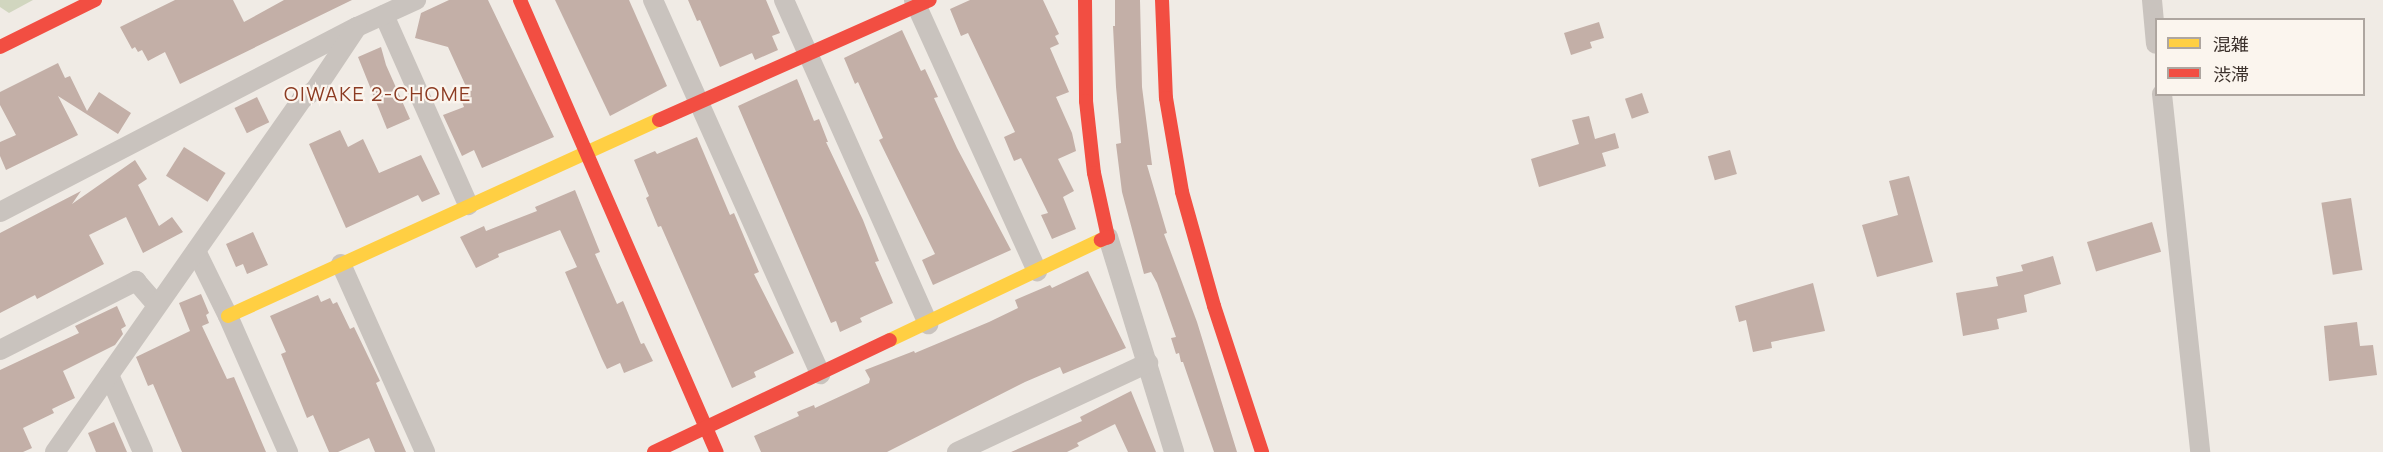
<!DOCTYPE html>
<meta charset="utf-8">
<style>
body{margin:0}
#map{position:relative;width:2383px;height:452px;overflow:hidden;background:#f0ebe5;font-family:Manrope,"Noto Sans JP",sans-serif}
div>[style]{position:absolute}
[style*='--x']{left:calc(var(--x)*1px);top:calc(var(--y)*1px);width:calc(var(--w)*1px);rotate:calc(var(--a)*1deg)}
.green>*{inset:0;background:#d1d6bf}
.building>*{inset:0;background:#c3afa7;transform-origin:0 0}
.street>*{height:20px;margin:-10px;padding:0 10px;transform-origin:10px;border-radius:10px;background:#c9c3be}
.slow>*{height:14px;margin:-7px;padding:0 7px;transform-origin:7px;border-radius:7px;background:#ffcf43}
.jam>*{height:14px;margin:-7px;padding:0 7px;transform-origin:7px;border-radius:7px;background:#f24e42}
span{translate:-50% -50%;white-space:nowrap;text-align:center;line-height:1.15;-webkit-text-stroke:4.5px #fbf5ee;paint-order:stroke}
.neighbourhood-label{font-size:20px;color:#8c3b22;letter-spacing:1.5px}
.legend{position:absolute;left:2155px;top:18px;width:210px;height:78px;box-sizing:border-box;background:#fbf5ee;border:2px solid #aea6a0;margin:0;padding:8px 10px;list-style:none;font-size:18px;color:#3b302b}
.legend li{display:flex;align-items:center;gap:12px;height:30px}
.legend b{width:30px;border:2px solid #aea6a0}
</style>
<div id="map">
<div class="green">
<div style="clip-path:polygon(0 0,33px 0,9px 13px,0 7px)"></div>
</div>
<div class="building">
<div style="clip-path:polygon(175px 0,233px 0,244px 22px,284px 0,352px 0,180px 84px,165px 52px,148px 61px,142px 50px,138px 52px,135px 47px,132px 49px,120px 27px)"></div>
<div style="clip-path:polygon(449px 0,488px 0,554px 137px,482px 168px,474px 150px,462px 156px,443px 115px,464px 107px,460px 97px,469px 93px,448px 47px,415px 38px,421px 13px)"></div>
<div style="clip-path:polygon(555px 0,629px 0,667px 86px,610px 116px)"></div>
<div style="clip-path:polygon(688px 0,766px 0,780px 33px,772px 36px,778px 50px,755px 60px,752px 53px,720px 67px,700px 20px,697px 21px)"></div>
<div style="clip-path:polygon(970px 0,1043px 0,1059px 34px,1055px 36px,1059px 44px,1050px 48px,1069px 92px,1056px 97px,1072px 133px,1076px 151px,1058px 159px,1074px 191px,1063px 197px,1076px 229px,1052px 239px,1041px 215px,1048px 213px,1021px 158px,1014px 161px,1004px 137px,1015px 132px,968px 33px,961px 36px,950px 9px)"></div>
<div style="clip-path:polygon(1115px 0,1140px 0,1142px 87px,1152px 165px,1147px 165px,1167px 233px,1164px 234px,1197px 322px,1237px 452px,1214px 452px,1183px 362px,1181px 362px,1179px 353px,1176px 354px,1171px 338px,1176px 337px,1157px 283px,1151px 272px,1144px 274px,1122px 192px,1116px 144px,1121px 143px,1116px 87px,1113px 26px,1115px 26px)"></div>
<div style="clip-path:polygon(1599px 22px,1604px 38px,1590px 42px,1592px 48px,1571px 55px,1564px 33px)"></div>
<div style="clip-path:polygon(902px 30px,921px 71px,925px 69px,938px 97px,934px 98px,957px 148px,1011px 250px,933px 285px,922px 260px,935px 254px,879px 140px,883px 138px,858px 82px,855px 84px,844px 58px)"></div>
<div style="clip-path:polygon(381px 47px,386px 65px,410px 119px,387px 129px,358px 57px)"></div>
<div style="clip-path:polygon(58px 63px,65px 78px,70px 76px,87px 111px,99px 92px,131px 113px,118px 134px,58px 96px,78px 135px,6px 170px,0 156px,0 142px,16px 135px,0 105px,0 92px)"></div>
<div style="clip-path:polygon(797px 79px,814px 121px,819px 119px,828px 142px,826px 142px,863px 220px,879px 261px,875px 262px,893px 303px,860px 318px,862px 322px,840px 332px,836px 321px,831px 323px,738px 106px)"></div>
<div style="left:1642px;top:93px;width:21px;height:18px;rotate:71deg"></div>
<div style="left:257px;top:97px;width:28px;height:25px;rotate:64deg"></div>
<div style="clip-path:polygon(1589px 116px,1595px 139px,1615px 133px,1619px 148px,1602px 153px,1606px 166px,1539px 187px,1531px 159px,1579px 144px,1572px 120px)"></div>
<div style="clip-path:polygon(340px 130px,348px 147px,363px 139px,379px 173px,421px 155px,440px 194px,422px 202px,418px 195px,346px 228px,309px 144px)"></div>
<div style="clip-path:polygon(697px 137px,730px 215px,734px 213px,759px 272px,754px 274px,794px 353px,754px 372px,756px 377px,732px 388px,661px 226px,658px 227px,646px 198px,649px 196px,634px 160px,655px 151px,657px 154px)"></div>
<div style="left:184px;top:147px;width:49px;height:34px;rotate:32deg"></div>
<div style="left:1730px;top:150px;width:25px;height:23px;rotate:74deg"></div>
<div style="clip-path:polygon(135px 160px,147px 179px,138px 185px,159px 226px,172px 217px,183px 232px,143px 253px,126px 217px,89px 235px,104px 264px,37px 299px,35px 295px,0 313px,0 233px,81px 191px,72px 204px)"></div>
<div style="clip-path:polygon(1909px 176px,1933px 262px,1877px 277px,1862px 225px,1898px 215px,1889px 181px)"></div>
<div style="clip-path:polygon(575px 190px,600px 252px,595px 254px,617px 304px,623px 301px,641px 344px,644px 343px,653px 361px,624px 373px,620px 363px,607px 369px,602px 359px,565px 272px,577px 267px,560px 230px,498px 254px,499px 257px,476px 268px,460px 237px,484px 226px,486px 231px,537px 211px,535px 207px)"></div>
<div style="left:2351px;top:198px;width:73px;height:30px;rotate:81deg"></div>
<div style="left:2152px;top:222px;width:31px;height:68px;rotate:73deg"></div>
<div style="clip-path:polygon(253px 232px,268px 265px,247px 274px,243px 264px,236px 267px,226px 244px)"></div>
<div style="clip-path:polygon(2053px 256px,2061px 284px,2024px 295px,2027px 312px,1997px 319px,1999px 329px,1963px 336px,1956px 293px,1998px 286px,1996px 277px,2023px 271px,2021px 265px)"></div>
<div style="clip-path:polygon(1088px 271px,1126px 348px,1063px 374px,1060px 367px,1025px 382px,887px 452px,761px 452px,754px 436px,799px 416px,797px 412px,814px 405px,815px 408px,869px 383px,870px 379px,865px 370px,914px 351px,915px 353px,989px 322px,1018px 308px,1015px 300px,1050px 285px,1052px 288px)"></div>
<div style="clip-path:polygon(1813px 283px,1825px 331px,1771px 342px,1772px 348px,1753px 352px,1746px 320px,1739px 322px,1735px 306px)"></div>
<div style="clip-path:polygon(201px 294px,209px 313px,206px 315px,209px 323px,202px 326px,227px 379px,234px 377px,266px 452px,182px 452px,153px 384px,148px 386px,136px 357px,190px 331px,179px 303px)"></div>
<div style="clip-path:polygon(318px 295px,321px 302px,330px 298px,333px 304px,337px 302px,350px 329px,354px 327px,380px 381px,376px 383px,406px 452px,375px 452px,369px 438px,338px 452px,329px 452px,313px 415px,307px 418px,281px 354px,286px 352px,270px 316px)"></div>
<div style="clip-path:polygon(117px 306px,126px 326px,121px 329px,123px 334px,115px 345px,63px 371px,75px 398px,52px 409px,54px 413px,23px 428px,32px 448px,23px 452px,0 452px,0 370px,79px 333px,75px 326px)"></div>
<div style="clip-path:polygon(2357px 322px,2360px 346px,2373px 345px,2377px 375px,2329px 381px,2324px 326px)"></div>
<div style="clip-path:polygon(1131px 391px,1156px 452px,1128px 452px,1115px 424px,1077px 443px,1079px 446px,1067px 452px,1011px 452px,1082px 421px,1080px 417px)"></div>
<div style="clip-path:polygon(114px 422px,127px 452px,96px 452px,88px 433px)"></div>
</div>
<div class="street">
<div style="--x:653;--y:0;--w:410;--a:65.9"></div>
<div style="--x:784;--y:0;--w:355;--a:66"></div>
<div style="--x:914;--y:0;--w:298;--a:65.6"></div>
<div style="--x:2152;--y:0;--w:44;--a:84.8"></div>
<div style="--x:384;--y:15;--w:208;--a:66.1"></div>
<div style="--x:2162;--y:94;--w:360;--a:83.9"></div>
<div style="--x:0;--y:212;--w:402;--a:-27.4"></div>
<div style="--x:357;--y:27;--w:65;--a:-24.6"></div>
<div style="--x:1108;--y:237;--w:225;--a:72.9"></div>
<div style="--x:196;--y:251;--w:72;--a:63.8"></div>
<div style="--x:228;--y:316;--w:149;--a:66.2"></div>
<div style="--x:341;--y:264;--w:206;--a:65.9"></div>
<div style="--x:0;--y:350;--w:153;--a:-26.9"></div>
<div style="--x:136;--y:281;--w:30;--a:49"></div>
<div style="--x:109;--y:375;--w:84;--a:66.2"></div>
<div style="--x:55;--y:452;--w:431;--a:-55"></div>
<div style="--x:302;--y:99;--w:16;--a:-35"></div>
<div style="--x:315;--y:90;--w:76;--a:-56.3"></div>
<div style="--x:957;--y:452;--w:211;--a:-25"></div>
</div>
<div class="slow">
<div style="--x:228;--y:316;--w:473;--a:-24.5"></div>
<div style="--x:890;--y:340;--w:233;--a:-25.4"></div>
</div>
<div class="jam">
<div style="--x:520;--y:0;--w:493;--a:66.5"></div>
<div style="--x:1085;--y:0;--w:101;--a:89.4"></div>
<div style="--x:1086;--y:101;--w:72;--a:83.7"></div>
<div style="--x:1094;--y:173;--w:66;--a:77.7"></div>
<div style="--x:1108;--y:237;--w:8;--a:157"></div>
<div style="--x:1162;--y:0;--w:98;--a:87.7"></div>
<div style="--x:1166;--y:98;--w:95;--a:80.3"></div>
<div style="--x:1182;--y:192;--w:118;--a:74.3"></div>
<div style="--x:1214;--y:306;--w:154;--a:71.8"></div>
<div style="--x:0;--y:47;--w:106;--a:-26.3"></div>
<div style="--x:659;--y:120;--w:296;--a:-23.9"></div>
<div style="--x:654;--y:452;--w:261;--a:-25.4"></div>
</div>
<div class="neighbourhood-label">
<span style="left:378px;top:93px">OIWAKE 2-CHOME</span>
</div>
<ul class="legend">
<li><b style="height:8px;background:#ffcf43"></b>混雑</li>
<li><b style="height:8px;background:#f24e42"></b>渋滞</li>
</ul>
</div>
